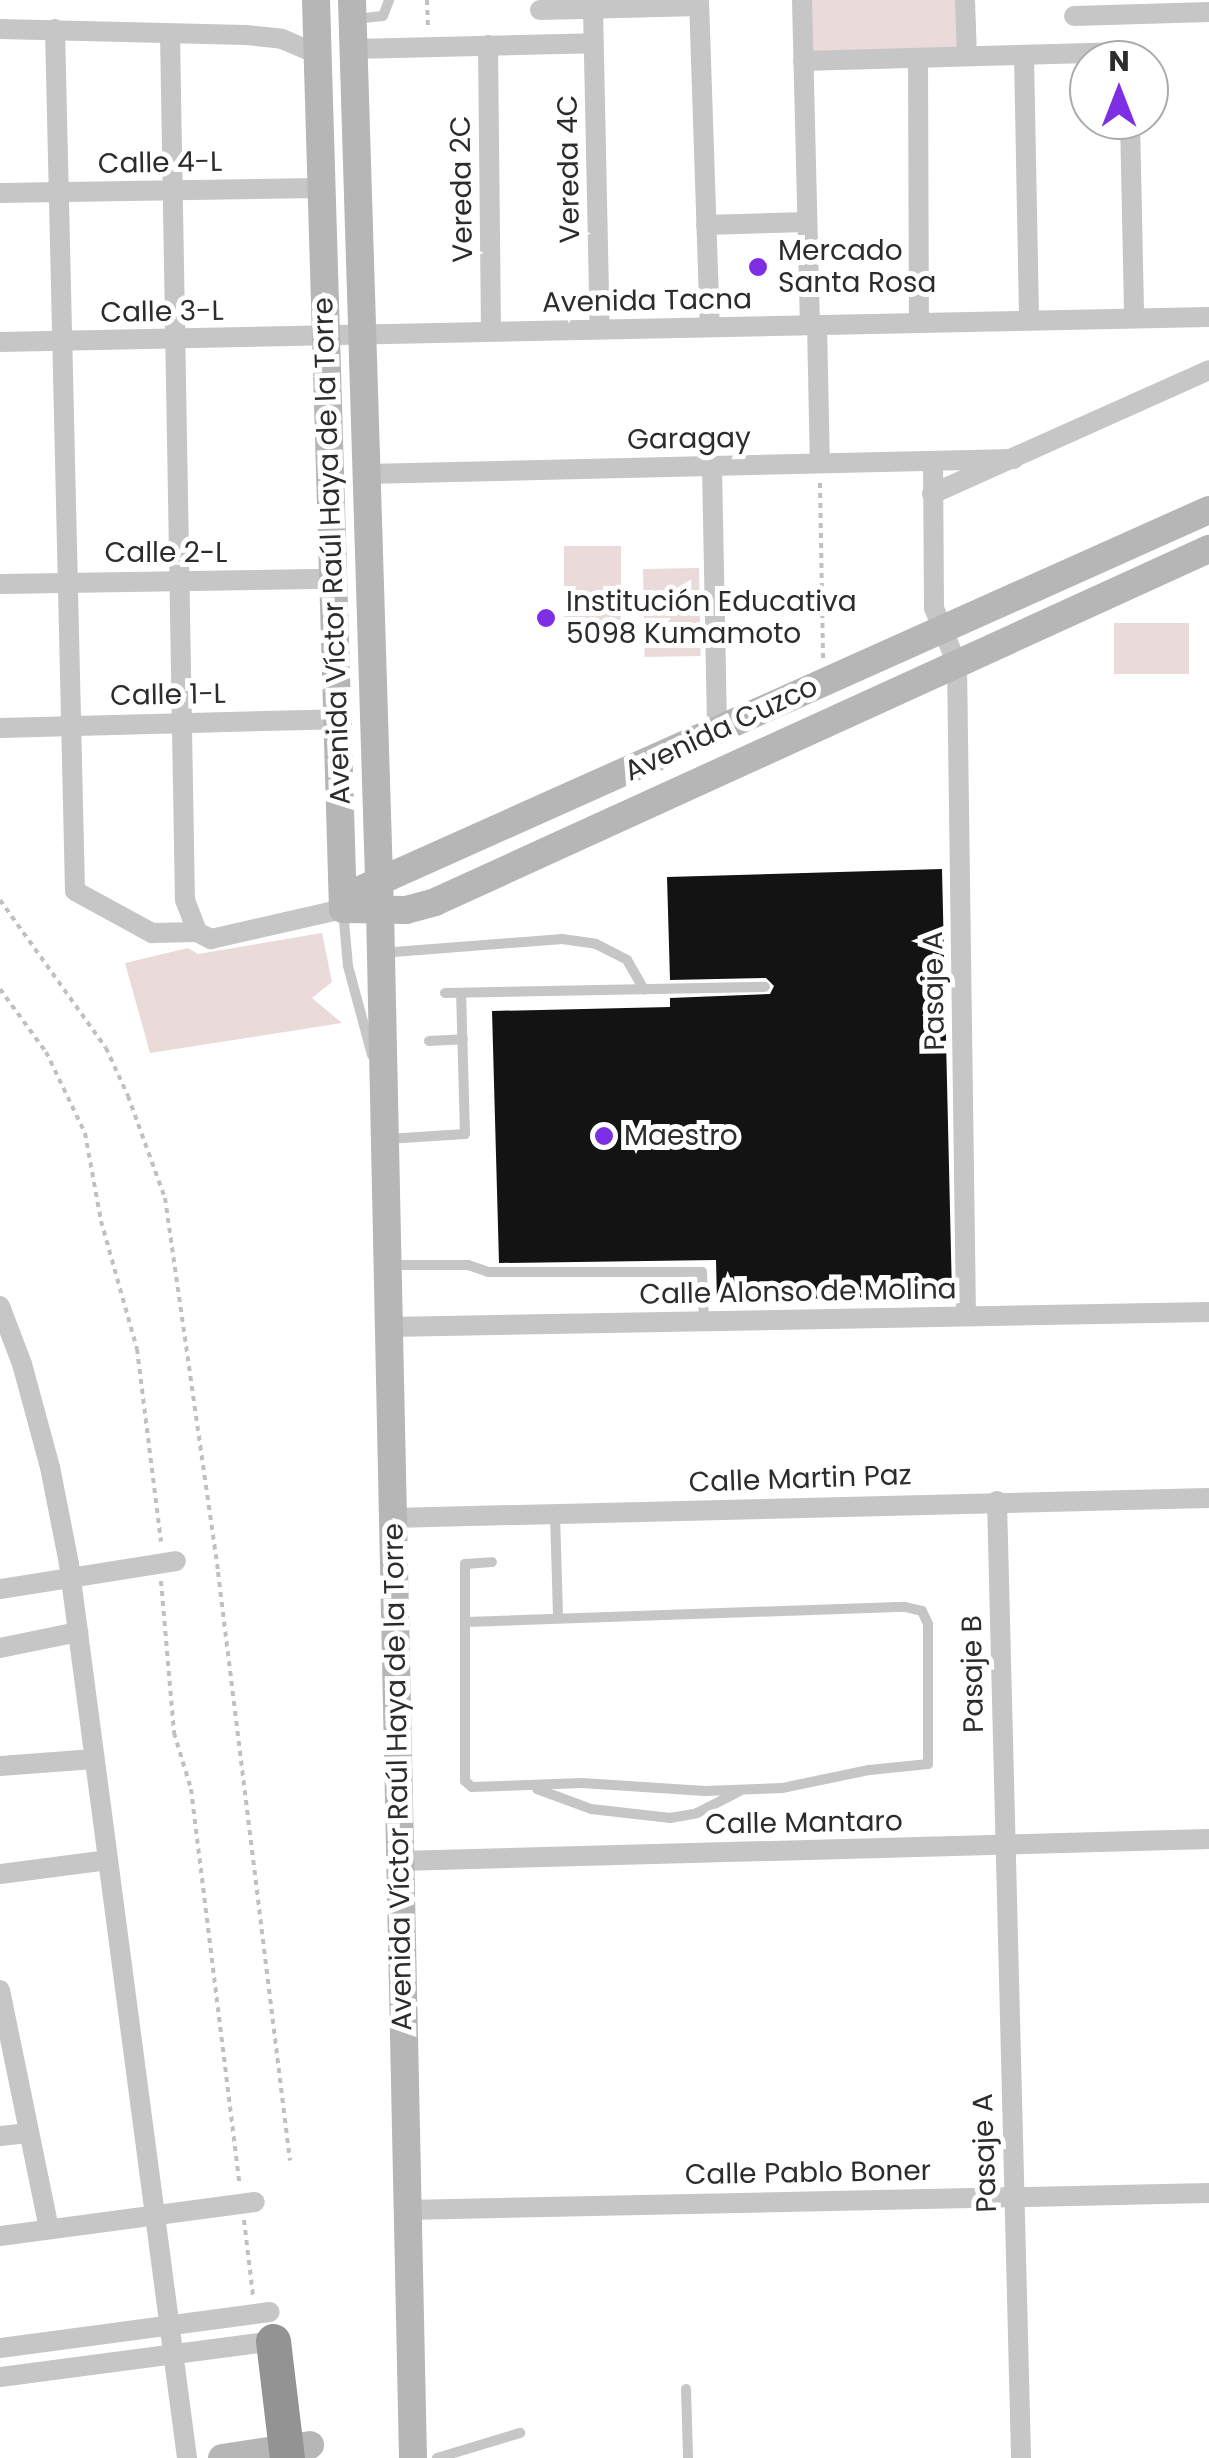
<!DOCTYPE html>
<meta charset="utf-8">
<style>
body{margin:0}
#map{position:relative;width:1209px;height:2458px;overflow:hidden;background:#fff;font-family:Poppins,sans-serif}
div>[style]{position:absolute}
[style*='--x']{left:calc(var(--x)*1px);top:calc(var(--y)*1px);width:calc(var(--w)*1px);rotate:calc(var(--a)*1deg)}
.green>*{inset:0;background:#eadada;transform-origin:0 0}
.building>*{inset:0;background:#131313}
.path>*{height:4px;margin-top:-2px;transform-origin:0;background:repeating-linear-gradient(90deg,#c0c0c0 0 5px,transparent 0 10px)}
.lane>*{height:10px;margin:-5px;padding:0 5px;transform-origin:5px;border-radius:5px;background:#c6c6c6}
.street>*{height:20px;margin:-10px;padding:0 10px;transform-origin:10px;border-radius:10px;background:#c6c6c6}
.secondary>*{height:28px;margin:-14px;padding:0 14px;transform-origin:14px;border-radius:14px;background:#b6b6b6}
.highway>*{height:35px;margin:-17.5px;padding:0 17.5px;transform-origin:17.5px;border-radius:17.5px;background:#939393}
.dots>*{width:28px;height:28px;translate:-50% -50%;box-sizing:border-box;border:5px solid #fff;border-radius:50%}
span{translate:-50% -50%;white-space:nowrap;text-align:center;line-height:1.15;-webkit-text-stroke:10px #fff;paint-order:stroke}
.street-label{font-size:28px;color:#2c2c2c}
.poi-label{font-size:28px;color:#2c2c2c}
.left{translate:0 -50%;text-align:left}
.north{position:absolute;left:1069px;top:40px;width:100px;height:100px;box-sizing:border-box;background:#fff;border:2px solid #ababab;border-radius:50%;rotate:0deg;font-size:28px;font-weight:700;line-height:40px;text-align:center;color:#2c2c2c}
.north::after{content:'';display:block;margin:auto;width:35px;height:45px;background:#7e2ee3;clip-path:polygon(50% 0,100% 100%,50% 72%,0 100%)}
</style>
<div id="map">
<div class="green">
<div style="left:810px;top:0;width:149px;height:55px"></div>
<div style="left:564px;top:546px;width:57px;height:88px"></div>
<div style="left:699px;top:568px;width:88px;height:56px;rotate:89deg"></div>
<div style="left:1114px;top:623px;width:75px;height:51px"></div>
<div style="clip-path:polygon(322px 933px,332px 982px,312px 998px,342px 1023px,150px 1053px,125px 963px,188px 948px,198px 954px)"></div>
</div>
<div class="building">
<div style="clip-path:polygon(942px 869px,952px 1295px,717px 1301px,716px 1260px,499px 1263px,492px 1011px,670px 1007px,670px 998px,770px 994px,774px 986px,766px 978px,670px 980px,667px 877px)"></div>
</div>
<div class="path">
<div style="--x:427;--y:0;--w:30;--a:88"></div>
<div style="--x:820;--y:483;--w:176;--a:89"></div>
<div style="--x:0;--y:900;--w:182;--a:54.4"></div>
<div style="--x:106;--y:1048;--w:53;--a:65.4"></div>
<div style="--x:128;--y:1096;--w:109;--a:70.1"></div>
<div style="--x:165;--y:1198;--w:378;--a:81.9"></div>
<div style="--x:218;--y:1572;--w:593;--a:83.03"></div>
<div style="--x:0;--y:989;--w:78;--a:53.9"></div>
<div style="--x:46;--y:1052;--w:90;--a:64.3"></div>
<div style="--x:85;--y:1133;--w:89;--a:79.7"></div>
<div style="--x:101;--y:1221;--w:133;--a:74.3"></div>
<div style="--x:137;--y:1349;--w:194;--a:82.9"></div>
<div style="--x:161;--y:1581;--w:153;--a:85.1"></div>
<div style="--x:174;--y:1733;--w:59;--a:73.1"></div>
<div style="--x:191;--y:1789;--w:400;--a:83"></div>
<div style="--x:244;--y:2220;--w:76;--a:83.2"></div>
</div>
<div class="lane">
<div style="--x:354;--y:19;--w:29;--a:-6"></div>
<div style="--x:383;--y:16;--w:17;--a:-69"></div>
<div style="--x:343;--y:910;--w:56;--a:84.9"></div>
<div style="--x:348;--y:966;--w:92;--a:74.9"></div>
<div style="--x:381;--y:953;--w:182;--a:-4.4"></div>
<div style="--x:562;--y:939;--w:34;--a:8"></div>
<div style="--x:596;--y:944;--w:35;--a:27"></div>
<div style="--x:627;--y:960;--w:34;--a:60"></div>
<div style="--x:445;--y:993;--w:320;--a:-1.1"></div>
<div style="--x:429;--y:1041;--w:34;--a:-3"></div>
<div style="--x:387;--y:1139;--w:78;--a:-3.7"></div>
<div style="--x:465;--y:1134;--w:141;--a:-91.6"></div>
<div style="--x:388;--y:1265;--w:80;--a:0"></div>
<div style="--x:468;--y:1265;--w:21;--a:19"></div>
<div style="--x:488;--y:1272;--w:214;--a:0"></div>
<div style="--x:702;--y:1272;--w:49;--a:87.7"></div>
<div style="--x:555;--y:1514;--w:104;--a:88.3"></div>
<div style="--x:466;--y:1622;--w:439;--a:-2"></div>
<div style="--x:905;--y:1607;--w:17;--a:13"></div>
<div style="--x:922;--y:1611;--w:14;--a:65"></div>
<div style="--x:928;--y:1624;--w:140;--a:90"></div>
<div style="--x:928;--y:1764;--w:59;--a:174.2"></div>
<div style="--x:869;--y:1770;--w:89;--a:168.3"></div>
<div style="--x:782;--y:1788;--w:77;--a:177.8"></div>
<div style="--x:705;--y:1791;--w:123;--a:-176.3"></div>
<div style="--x:582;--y:1783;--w:110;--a:177.9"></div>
<div style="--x:472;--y:1787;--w:9;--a:-139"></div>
<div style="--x:465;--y:1781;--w:217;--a:-90"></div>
<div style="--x:465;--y:1564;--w:27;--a:-4"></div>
<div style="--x:537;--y:1789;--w:58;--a:20.3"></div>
<div style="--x:591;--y:1809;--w:80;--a:6.5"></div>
<div style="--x:670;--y:1818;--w:27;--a:-10"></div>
<div style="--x:697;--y:1813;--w:48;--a:-27.1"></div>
<div style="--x:686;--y:2389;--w:69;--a:88.3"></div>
<div style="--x:437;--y:2458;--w:87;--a:-16.8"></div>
</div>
<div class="street">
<div style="--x:699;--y:0;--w:327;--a:88.1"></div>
<div style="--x:802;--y:0;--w:325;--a:88.6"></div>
<div style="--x:965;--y:0;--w:56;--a:88"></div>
<div style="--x:593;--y:8;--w:321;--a:88.8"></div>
<div style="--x:540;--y:10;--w:159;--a:-1.4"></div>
<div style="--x:1074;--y:16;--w:135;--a:-1.7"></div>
<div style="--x:0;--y:29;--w:246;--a:1.4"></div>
<div style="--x:246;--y:35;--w:36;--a:6"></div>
<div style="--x:282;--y:39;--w:39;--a:23"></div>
<div style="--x:55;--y:29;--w:862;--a:88.67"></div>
<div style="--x:75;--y:891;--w:88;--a:28.6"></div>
<div style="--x:152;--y:933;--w:45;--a:-1.3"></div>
<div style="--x:197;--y:932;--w:16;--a:27"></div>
<div style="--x:211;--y:939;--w:135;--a:-12.8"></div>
<div style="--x:170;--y:34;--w:866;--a:89.01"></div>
<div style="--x:185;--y:900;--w:34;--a:69"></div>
<div style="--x:488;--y:45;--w:286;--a:89.4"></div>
<div style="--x:354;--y:49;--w:239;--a:-1.4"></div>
<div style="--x:1024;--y:55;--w:265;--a:88.9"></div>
<div style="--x:918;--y:58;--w:265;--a:89.8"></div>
<div style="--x:803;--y:61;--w:325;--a:-1.6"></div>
<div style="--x:1130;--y:120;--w:198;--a:88.8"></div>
<div style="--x:0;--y:193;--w:322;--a:-0.9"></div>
<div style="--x:706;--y:225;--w:101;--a:-1.7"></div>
<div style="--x:817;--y:325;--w:138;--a:88.8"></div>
<div style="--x:0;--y:342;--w:1209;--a:-1.18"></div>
<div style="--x:933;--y:461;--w:147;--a:89.6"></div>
<div style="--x:934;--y:608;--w:61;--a:67.7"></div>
<div style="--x:957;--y:664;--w:652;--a:89.21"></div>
<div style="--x:712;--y:466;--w:265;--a:88.9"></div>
<div style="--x:366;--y:474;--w:648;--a:-1.33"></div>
<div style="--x:932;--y:494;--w:303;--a:-24.1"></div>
<div style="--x:0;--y:584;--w:333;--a:-0.9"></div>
<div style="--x:0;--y:728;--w:337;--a:-1.5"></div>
<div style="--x:0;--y:1306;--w:62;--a:69.2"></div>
<div style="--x:22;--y:1364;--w:107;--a:74.8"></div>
<div style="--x:50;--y:1467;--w:99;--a:78.9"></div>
<div style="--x:69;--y:1564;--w:902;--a:82.48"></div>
<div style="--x:389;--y:1327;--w:820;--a:-1.05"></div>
<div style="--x:997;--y:1501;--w:957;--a:88.56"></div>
<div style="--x:392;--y:1518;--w:817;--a:-1.4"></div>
<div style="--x:0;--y:1589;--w:178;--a:-9"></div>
<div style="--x:0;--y:1648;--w:80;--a:-11.6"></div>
<div style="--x:0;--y:1766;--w:94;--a:-4.3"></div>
<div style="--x:400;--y:1861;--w:809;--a:-1.56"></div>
<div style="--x:0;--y:1874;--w:109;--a:-7.4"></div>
<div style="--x:0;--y:1990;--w:243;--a:78.4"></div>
<div style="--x:0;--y:2136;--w:29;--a:-6"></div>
<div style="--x:407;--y:2210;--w:802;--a:-1.21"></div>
<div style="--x:0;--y:2236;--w:257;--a:-7.6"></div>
<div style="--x:0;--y:2348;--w:272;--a:-7.6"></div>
<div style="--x:0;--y:2377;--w:275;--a:-7.5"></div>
</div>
<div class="secondary">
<div style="--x:316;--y:0;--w:909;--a:88.3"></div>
<div style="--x:343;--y:909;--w:63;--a:0.9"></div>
<div style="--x:406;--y:910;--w:30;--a:-15"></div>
<div style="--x:435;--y:902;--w:851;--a:-24.52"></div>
<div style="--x:352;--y:0;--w:909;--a:88.24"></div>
<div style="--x:380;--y:909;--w:1549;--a:88.78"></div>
<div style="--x:362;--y:889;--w:928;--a:-24.11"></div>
<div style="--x:222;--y:2458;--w:89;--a:-8.4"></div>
</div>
<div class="highway">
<div style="--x:273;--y:2341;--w:118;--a:83.2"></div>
</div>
<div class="dots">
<div style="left:758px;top:267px;background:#7e2ee3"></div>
<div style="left:546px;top:618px;background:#7e2ee3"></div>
<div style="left:604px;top:1136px;background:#7e2ee3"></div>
</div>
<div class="street-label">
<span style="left:160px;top:163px;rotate:-1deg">Calle 4-L</span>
<span style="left:569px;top:169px;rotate:-91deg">Vereda 4C</span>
<span style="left:462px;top:189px;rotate:-91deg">Vereda 2C</span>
<span style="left:647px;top:301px;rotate:-1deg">Avenida Tacna</span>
<span style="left:162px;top:312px;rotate:-1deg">Calle 3-L</span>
<span style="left:689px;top:439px;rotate:-1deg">Garagay</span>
<span style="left:332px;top:551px;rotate:-92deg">Avenida Víctor Raúl Haya de la Torre</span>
<span style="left:166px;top:553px">Calle 2-L</span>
<span style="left:168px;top:695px;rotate:-1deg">Calle 1-L</span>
<span style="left:721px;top:729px;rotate:-25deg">Avenida Cuzco</span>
<span style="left:934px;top:991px;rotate:-91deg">Pasaje A</span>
<span style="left:798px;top:1292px;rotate:-1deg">Calle Alonso de Molina</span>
<span style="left:800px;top:1479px;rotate:-2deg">Calle Martin Paz</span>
<span style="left:973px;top:1674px;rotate:-91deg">Pasaje B</span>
<span style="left:398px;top:1777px;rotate:-91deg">Avenida Víctor Raúl Haya de la Torre</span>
<span style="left:804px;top:1823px;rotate:-1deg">Calle Mantaro</span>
<span style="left:985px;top:2153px;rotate:-92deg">Pasaje A</span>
<span style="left:808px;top:2173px;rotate:-1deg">Calle Pablo Boner</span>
</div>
<div class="poi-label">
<span class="left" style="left:778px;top:267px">Mercado<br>Santa Rosa</span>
<span class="left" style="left:566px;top:618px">Institución Educativa<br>5098 Kumamoto</span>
<span class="left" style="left:624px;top:1136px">Maestro</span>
</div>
<div class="north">N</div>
</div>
